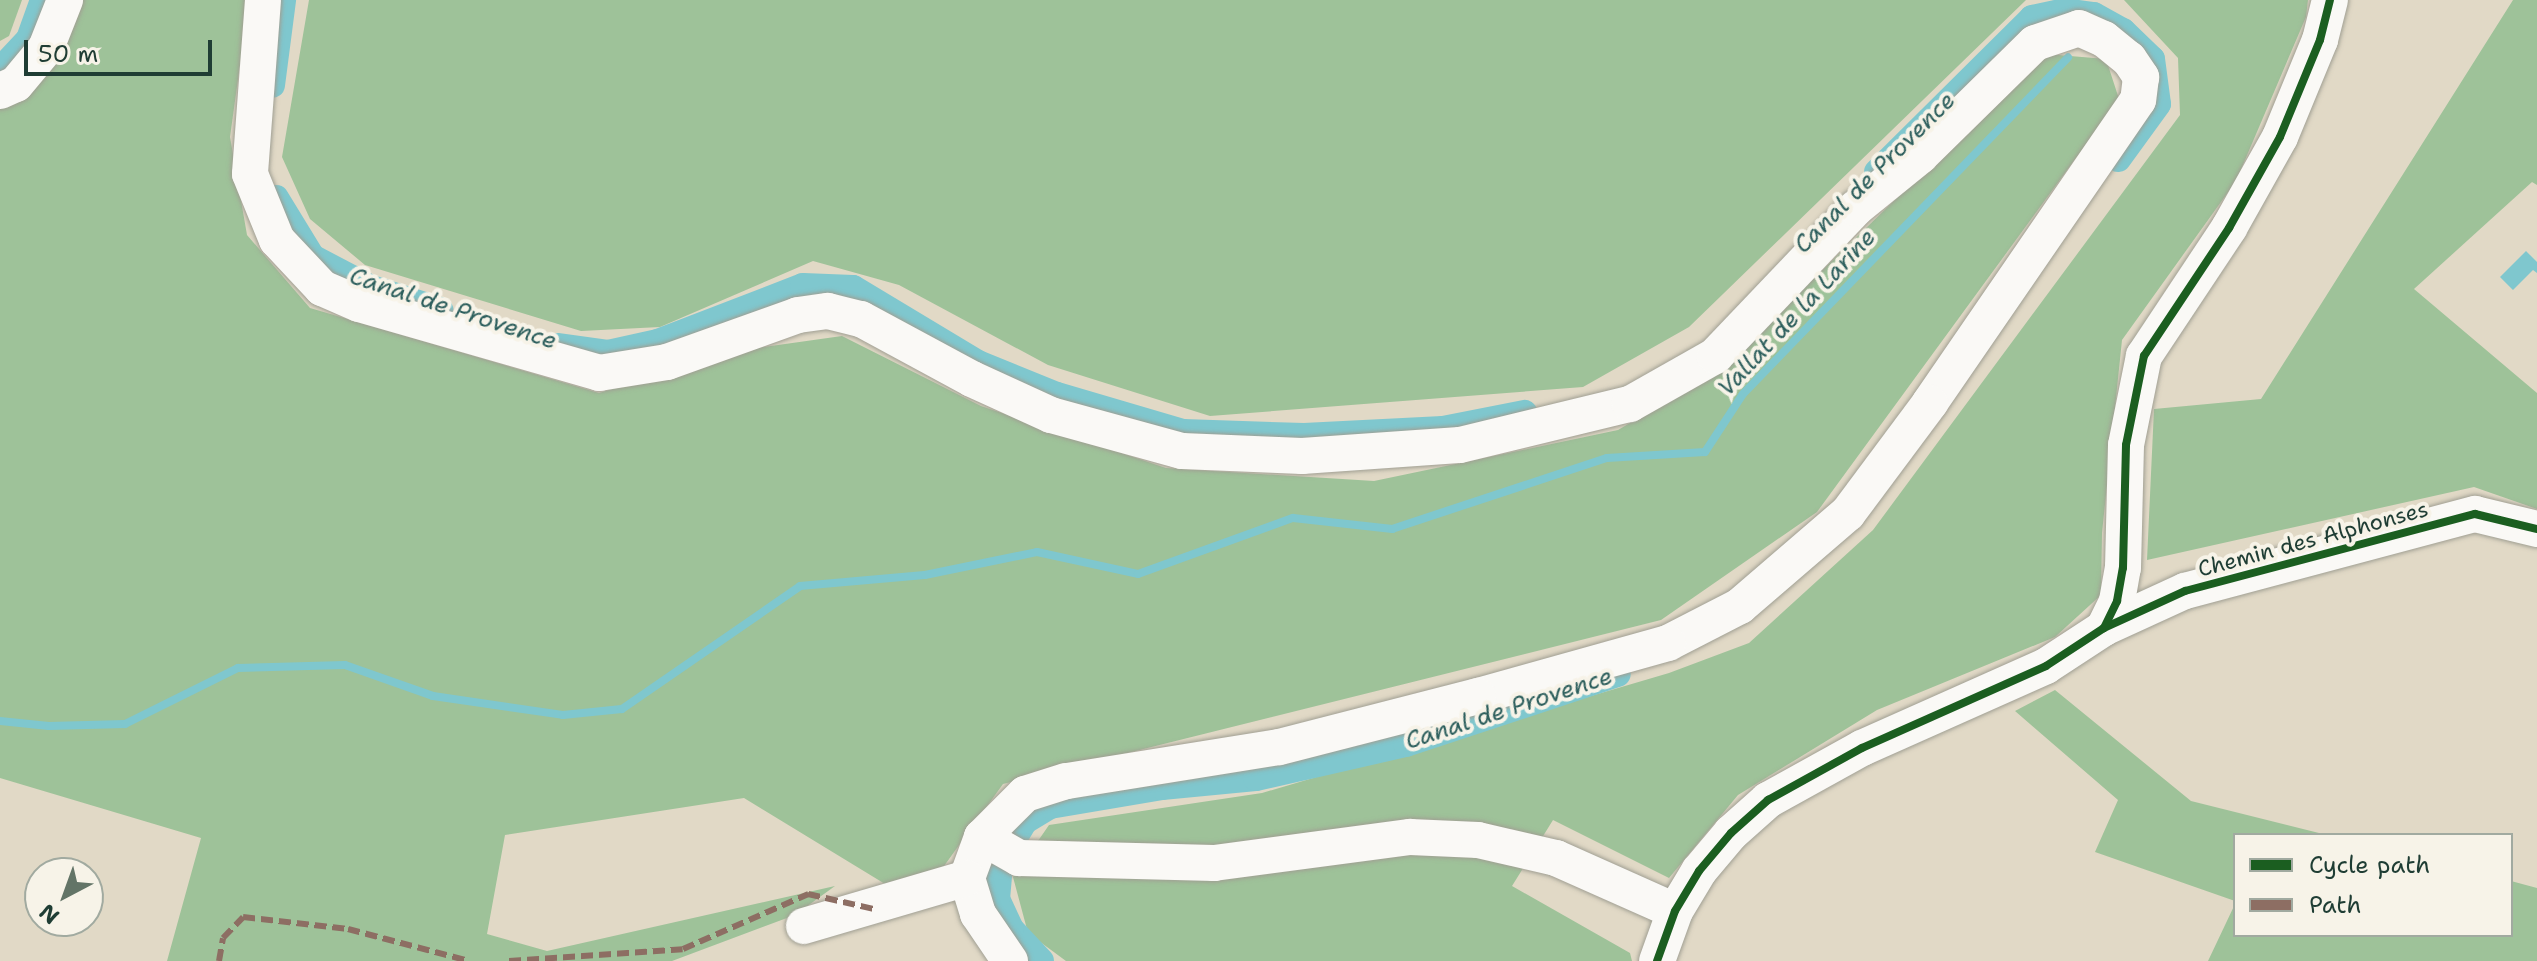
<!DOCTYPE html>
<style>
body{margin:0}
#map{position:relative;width:2537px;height:961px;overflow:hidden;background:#e1d9c6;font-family:"Shantell Sans",sans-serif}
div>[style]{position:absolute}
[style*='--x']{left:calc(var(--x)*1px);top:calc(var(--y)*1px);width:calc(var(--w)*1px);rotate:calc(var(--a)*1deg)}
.forest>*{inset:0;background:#9ec299}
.water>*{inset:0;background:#7fc7ce}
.stream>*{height:8px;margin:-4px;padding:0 4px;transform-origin:4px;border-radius:4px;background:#7fc7ce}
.canal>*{height:26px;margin:-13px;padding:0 13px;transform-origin:13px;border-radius:13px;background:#7fc7ce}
.roads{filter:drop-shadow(0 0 2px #a09f93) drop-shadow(0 0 2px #a09f93)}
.minor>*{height:36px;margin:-18px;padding:0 18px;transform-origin:18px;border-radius:18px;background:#faf9f6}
.quiet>*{height:6px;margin-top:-3px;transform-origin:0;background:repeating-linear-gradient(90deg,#8d6e63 0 12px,transparent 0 18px)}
.cycleway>*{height:8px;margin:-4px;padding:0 4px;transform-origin:4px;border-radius:4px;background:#1b5e20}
span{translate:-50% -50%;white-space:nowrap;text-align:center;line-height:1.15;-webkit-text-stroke:8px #f7f3e8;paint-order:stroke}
.street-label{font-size:22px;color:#1f3d34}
.water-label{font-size:24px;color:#2c5e5c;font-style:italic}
.legend{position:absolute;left:2233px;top:833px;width:280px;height:104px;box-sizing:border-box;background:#f7f3e8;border:2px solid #a1aaa0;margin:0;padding:10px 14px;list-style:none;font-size:24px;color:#1f3d34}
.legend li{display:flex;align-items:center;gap:16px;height:40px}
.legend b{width:40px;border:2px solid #a1aaa0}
.north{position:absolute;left:24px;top:857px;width:80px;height:80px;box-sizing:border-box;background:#f7f3e8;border:2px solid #a1aaa0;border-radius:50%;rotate:221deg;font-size:22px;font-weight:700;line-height:32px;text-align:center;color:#1f3d34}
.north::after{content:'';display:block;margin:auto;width:28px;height:36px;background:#637467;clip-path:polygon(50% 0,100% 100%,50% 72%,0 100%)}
.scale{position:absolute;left:24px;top:40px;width:188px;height:36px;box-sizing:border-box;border:4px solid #1f3d34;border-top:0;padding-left:10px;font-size:24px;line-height:28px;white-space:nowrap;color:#1f3d34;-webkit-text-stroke:6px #f7f3e8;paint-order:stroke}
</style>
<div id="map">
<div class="forest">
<div style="clip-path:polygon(0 0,22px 0,9px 36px,0 41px)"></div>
<div style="clip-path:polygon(76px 0,249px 0,230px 137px,247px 235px,310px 308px,599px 393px,742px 350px,842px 336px,981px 406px,1166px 468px,1374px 481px,1618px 430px,1717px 372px,2046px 54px,2106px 59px,2119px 99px,1817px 512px,1661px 620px,1003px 784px,939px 873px,890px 887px,744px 798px,505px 835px,487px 934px,547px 951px,835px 886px,795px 915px,672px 961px,167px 961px,201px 838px,0 778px,0 106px)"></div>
<div style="clip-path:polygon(309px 0,2026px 0,1689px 327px,1583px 387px,1210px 416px,1048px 365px,899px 285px,813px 261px,660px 327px,581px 331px,365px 265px,310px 219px,282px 157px)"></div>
<div style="clip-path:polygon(2124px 0,2308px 0,2306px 17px,2236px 181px,2122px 340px,2102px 533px,2101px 595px,2055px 637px,1877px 710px,1738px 795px,1669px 878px,1553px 820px,1512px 886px,1630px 953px,1632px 961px,1066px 961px,1028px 933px,1013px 877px,1049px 825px,1262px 793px,1669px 673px,1749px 643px,1873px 530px,2180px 115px,2178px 58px)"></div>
<div style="clip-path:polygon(2513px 0,2537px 0,2537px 185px,2532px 182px,2414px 289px,2537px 393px,2537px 509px,2474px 487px,2147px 560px,2154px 409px,2261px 399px)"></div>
<div style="clip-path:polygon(2055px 690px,2191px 801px,2327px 835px,2235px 835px,2235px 901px,2095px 852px,2118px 800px,2015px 711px)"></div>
<div style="clip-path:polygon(2511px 881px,2537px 888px,2537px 961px,2208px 961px,2235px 904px,2235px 935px,2511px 935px)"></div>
</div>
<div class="water">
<div style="clip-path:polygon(2526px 251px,2537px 262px,2537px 273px,2533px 270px,2513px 290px,2500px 277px)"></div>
</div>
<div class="stream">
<div style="--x:0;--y:721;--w:49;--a:5.8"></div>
<div style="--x:49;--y:726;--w:76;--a:-1.5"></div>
<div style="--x:125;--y:724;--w:126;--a:-26.4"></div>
<div style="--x:238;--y:668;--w:107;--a:-1.6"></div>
<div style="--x:345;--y:665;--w:93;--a:19.4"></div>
<div style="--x:433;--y:696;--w:131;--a:8.3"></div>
<div style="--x:563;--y:715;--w:59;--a:-5.8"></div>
<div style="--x:622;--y:709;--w:216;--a:-34.6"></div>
<div style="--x:800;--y:586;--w:125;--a:-5"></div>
<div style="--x:925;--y:575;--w:114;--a:-11.6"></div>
<div style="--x:1037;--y:552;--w:103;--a:12.3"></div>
<div style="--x:1138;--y:574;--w:165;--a:-19.9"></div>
<div style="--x:1293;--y:518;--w:100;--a:6.3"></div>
<div style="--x:1392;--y:529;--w:226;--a:-18.3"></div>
<div style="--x:1607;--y:458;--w:98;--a:-3.5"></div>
<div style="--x:1705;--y:452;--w:69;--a:-56.8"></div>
<div style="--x:1743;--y:394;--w:468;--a:-46"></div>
</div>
<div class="canal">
<div style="--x:0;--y:70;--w:42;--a:-46.9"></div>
<div style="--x:29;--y:39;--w:41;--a:-70.3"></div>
<div style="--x:272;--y:85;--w:86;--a:-82.6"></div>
<div style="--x:1877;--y:172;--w:218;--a:-44.8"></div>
<div style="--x:2032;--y:18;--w:33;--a:-12"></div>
<div style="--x:2064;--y:11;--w:30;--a:8"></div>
<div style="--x:2094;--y:15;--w:33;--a:29"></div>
<div style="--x:2123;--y:31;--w:40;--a:44"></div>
<div style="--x:2152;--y:59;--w:45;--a:82.4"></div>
<div style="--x:2158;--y:104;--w:68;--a:126"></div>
<div style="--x:276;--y:198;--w:69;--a:58.6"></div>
<div style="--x:312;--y:257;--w:64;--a:27.8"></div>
<div style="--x:369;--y:287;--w:75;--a:17.9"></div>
<div style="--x:557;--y:346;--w:51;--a:7.8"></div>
<div style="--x:608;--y:353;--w:51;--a:-12.4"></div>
<div style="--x:658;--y:342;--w:155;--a:-21.1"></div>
<div style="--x:803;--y:286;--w:50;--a:2.3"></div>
<div style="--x:853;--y:288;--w:146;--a:31"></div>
<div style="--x:978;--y:363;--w:85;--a:22.1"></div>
<div style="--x:1057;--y:395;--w:131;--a:16.4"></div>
<div style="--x:1183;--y:432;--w:121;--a:1.9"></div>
<div style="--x:1304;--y:436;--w:139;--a:-2.9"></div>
<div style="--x:1443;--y:429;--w:83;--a:-11.2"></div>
<div style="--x:1041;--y:961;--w:44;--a:-133.2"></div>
<div style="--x:1011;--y:929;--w:33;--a:-115"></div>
<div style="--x:997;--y:899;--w:32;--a:-85"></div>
<div style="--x:1000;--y:867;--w:31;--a:-63"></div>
<div style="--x:1014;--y:839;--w:21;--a:-59"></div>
<div style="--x:1025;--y:821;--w:29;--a:-31"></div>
<div style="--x:1050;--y:806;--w:114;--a:-9.6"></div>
<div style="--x:1162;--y:787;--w:94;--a:-5.5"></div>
<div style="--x:1256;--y:778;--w:154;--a:-12.8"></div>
<div style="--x:1406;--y:744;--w:223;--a:-18.3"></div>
</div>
<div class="roads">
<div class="minor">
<div style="--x:263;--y:0;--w:174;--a:94.3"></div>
<div style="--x:250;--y:174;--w:71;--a:67.8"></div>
<div style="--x:277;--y:240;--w:66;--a:46.8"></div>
<div style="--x:322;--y:288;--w:40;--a:23.4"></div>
<div style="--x:359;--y:304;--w:250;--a:16"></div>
<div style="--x:599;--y:373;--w:69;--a:-9.2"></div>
<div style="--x:667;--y:362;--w:139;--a:-19.7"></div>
<div style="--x:798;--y:315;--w:30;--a:-8"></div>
<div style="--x:828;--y:311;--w:34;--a:14"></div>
<div style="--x:861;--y:319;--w:126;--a:28.4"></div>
<div style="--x:972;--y:379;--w:87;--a:24.5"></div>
<div style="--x:1051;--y:415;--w:136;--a:15.4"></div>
<div style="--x:1182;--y:451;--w:120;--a:2.4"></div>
<div style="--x:1302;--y:456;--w:158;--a:-4"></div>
<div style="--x:1460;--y:445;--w:175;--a:-13.6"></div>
<div style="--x:1630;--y:404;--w:98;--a:-29.5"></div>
<div style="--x:1715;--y:356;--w:204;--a:-46.4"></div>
<div style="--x:1856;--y:208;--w:82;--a:-39.1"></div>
<div style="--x:1920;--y:156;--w:161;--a:-44.5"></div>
<div style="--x:2035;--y:43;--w:46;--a:-18.8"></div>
<div style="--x:2079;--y:28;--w:27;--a:24"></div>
<div style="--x:2104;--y:39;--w:32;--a:39"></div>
<div style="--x:2129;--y:59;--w:22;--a:56"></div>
<div style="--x:2141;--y:77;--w:23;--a:97"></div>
<div style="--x:2138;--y:100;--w:368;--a:124.5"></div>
<div style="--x:1930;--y:403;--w:137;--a:126.7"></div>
<div style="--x:1848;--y:513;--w:143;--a:139.3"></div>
<div style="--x:1740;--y:606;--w:81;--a:152.8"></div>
<div style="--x:1668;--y:643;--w:197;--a:164.4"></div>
<div style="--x:1478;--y:696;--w:205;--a:165.6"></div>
<div style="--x:1279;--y:747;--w:216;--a:170.9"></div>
<div style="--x:1066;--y:781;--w:43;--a:162.4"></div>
<div style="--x:1025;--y:794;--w:61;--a:135"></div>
<div style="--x:982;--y:837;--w:44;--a:110.1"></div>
<div style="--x:967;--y:878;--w:38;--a:73"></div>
<div style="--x:978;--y:914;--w:57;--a:55.8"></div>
<div style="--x:0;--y:91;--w:17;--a:-24"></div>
<div style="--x:16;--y:84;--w:47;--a:-50.2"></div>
<div style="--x:46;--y:48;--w:52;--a:-68.4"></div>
<div style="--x:2104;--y:628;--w:89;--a:-24.6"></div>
<div style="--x:2185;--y:591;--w:300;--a:-14.9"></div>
<div style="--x:2475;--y:514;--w:64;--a:13.6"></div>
<div style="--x:982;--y:837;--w:43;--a:29.6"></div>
<div style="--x:1019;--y:858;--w:195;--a:1.5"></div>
<div style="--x:1214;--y:863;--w:198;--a:-7.6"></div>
<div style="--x:1410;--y:837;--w:68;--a:2.5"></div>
<div style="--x:1478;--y:840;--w:80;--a:13"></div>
<div style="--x:1556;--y:858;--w:130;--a:24"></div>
<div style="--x:804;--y:926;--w:170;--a:-16.4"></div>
<div style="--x:1657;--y:961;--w:53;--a:-70.2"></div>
<div style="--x:1675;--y:911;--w:47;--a:-59"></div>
<div style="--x:1699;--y:871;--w:50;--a:-49.9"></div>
<div style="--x:1731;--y:833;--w:50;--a:-41.7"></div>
<div style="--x:1768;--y:800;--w:107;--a:-29"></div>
<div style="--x:1862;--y:748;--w:201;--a:-24"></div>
<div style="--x:2046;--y:666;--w:69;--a:-33.2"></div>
<div style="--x:2104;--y:628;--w:30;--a:-64"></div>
<div style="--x:2117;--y:601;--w:34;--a:-80"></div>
<div style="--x:2123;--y:568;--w:123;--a:-88.6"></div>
<div style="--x:2126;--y:445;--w:91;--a:-78.6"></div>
<div style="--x:2144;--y:356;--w:154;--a:-56.4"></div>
<div style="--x:2229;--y:228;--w:104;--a:-60.7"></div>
<div style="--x:2280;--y:137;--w:105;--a:-67.6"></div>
<div style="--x:2320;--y:40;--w:41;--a:-76"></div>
</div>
</div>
<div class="quiet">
<div style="--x:219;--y:961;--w:23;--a:-80"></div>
<div style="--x:223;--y:938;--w:29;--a:-46"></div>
<div style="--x:243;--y:917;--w:106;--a:6.5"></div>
<div style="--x:348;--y:929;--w:125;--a:14.8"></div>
<div style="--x:509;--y:961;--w:174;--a:-3.9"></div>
<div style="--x:683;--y:949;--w:137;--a:-23.7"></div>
<div style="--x:808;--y:894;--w:68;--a:12.8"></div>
</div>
<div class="cycleway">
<div style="--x:2104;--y:628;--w:89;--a:-24.6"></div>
<div style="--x:2185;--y:591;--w:300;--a:-14.9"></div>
<div style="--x:2475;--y:514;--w:64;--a:13.6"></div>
<div style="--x:1657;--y:961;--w:53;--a:-70.2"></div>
<div style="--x:1675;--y:911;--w:47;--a:-59"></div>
<div style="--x:1699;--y:871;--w:50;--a:-49.9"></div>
<div style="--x:1731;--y:833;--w:50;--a:-41.7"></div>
<div style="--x:1768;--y:800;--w:107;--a:-29"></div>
<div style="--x:1862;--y:748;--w:201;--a:-24"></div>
<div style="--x:2046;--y:666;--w:69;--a:-33.2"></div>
<div style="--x:2104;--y:628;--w:30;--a:-64"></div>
<div style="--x:2117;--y:601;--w:34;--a:-80"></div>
<div style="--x:2123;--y:568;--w:123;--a:-88.6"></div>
<div style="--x:2126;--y:445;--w:91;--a:-78.6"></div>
<div style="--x:2144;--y:356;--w:154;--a:-56.4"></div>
<div style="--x:2229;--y:228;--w:104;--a:-60.7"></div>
<div style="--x:2280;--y:137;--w:105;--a:-67.6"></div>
<div style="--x:2320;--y:40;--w:41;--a:-76"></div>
</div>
<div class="street-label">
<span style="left:2313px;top:539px;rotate:-15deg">Chemin des Alphonses</span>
</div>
<div class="water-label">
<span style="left:1875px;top:173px;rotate:-45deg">Canal de Provence</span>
<span style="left:453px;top:309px;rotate:18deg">Canal de Provence</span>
<span style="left:1797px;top:313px;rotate:-47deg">Vallat de la Larine</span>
<span style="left:1509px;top:709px;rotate:-18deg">Canal de Provence</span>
</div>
<ul class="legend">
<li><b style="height:10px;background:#1b5e20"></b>Cycle path</li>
<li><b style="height:10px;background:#8d6e63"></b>Path</li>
</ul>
<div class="north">N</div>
<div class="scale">50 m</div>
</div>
